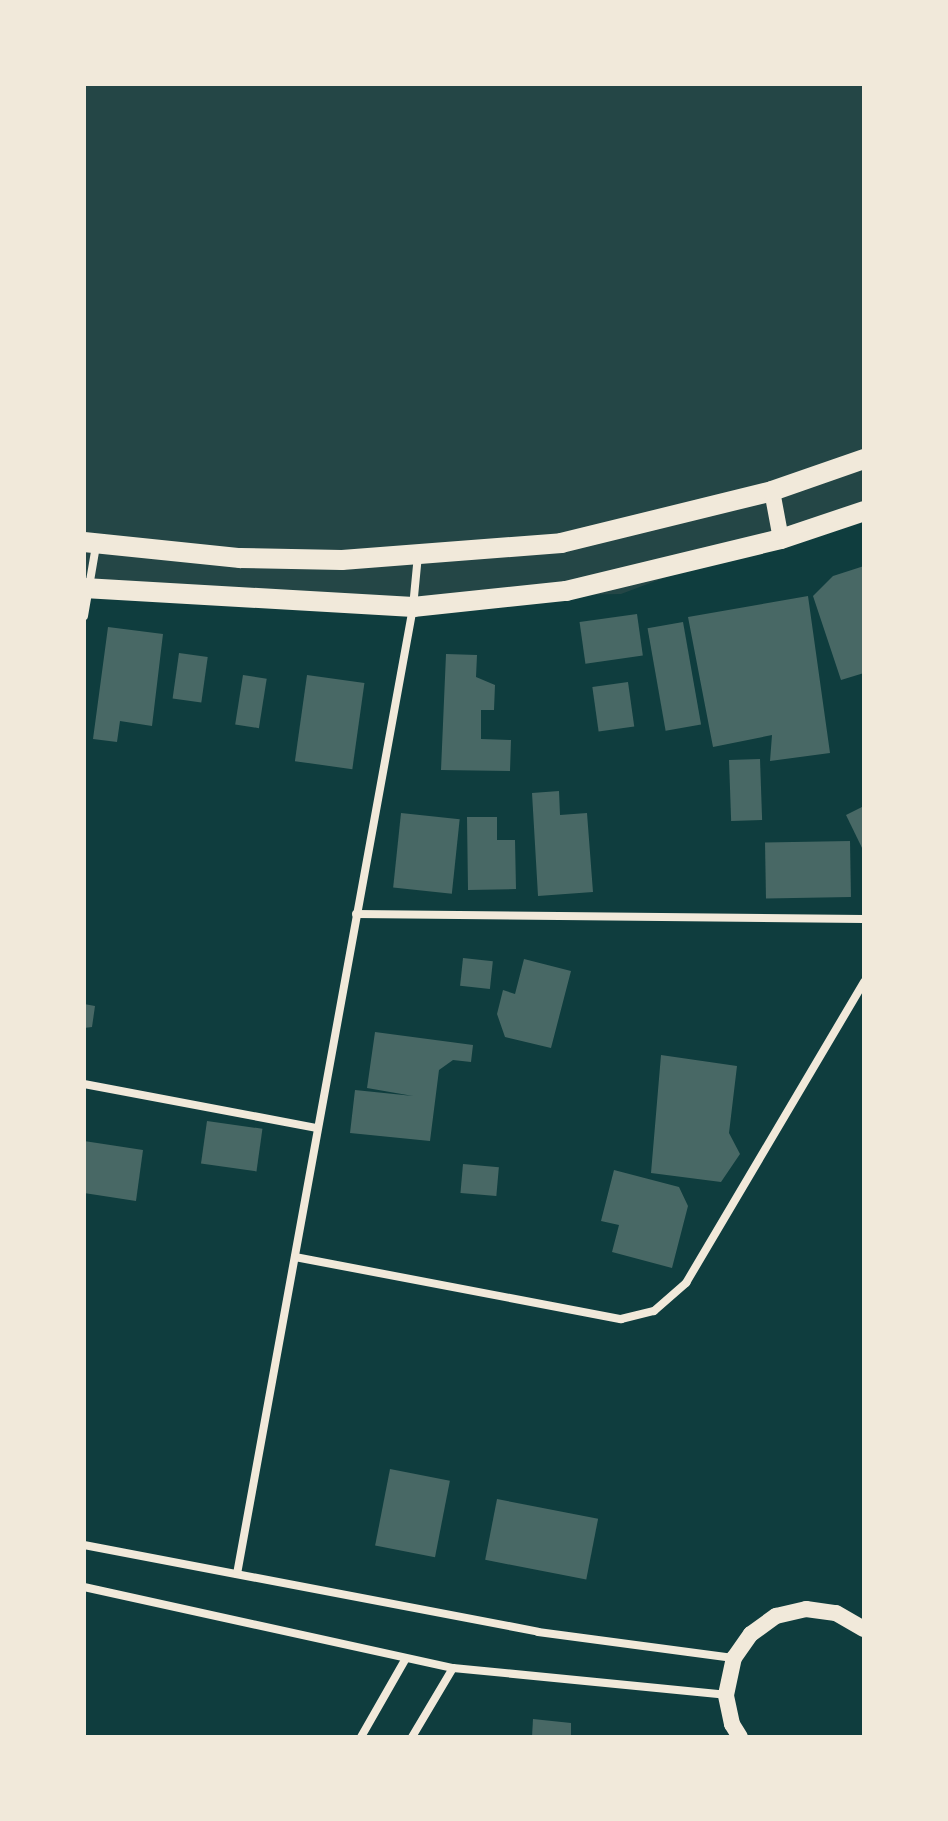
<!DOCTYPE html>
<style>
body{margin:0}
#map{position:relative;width:948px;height:1821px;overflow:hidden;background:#0f3d3e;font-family:"Noto Serif",serif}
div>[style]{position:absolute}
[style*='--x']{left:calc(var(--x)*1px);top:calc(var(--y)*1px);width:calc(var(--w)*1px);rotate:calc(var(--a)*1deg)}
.green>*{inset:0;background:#244646}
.building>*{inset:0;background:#486865;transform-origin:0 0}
.minor>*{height:8px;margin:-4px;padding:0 4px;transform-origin:4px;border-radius:4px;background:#f1e9da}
.secondary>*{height:16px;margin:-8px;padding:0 8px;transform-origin:8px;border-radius:8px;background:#f1e9da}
.primary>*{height:20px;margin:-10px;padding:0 10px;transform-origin:10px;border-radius:10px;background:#f1e9da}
span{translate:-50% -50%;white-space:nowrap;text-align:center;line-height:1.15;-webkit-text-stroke:8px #f1e9da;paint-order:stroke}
.frame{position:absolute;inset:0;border:86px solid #f1e9da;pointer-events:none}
</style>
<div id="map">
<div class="green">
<div style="clip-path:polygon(84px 84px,864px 84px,864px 503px,621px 594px,192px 603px,84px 586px)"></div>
</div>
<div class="building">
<div style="clip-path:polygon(864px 566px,864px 673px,841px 680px,813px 596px,833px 576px)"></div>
<div style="clip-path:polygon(808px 596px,830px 753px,770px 761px,772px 735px,713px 747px,688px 617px)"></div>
<div style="left:637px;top:614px;width:42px;height:58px;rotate:82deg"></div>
<div style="left:683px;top:622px;width:104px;height:36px;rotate:80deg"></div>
<div style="clip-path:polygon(108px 627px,163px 634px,152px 726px,120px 721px,117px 742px,93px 739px)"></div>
<div style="left:179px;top:653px;width:29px;height:46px;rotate:8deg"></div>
<div style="clip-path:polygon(446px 654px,477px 655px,476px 677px,495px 685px,494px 710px,481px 710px,481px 739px,511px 740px,510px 771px,441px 770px)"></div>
<div style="left:243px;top:675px;width:24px;height:50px;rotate:9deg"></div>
<div style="left:307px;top:675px;width:58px;height:87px;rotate:8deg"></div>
<div style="left:628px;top:682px;width:45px;height:36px;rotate:82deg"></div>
<div style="left:760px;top:759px;width:61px;height:31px;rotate:88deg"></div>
<div style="clip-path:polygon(559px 791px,560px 815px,587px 813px,593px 892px,538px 896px,532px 793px)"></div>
<div style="clip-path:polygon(864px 806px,864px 852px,846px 815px)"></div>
<div style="left:401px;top:813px;width:59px;height:75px;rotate:6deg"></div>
<div style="clip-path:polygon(467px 817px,497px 817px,497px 840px,515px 840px,516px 889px,468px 890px)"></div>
<div style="left:850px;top:841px;width:56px;height:85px;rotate:89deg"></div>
<div style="left:463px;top:958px;width:30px;height:28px;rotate:6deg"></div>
<div style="clip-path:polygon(524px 959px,571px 971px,551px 1048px,505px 1037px,497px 1014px,503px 990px,515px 994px)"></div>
<div style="clip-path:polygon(84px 1004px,95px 1006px,92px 1027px,84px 1028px)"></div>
<div style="clip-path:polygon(375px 1032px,473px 1045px,471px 1062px,453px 1060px,439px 1070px,430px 1141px,350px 1133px,355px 1090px,413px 1096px,367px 1088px)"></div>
<div style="clip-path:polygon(661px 1055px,737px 1066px,729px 1133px,740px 1154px,721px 1182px,651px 1173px)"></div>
<div style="left:207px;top:1121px;width:56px;height:43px;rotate:8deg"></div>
<div style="clip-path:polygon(84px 1141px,143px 1150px,136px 1201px,84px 1193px)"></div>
<div style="left:463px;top:1164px;width:36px;height:29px;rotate:5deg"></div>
<div style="clip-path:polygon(614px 1170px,679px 1187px,688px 1206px,672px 1268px,612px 1252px,619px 1225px,601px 1221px)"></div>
<div style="left:390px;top:1469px;width:61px;height:78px;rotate:11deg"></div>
<div style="left:497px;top:1499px;width:103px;height:62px;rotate:11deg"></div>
<div style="clip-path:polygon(533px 1719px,571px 1723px,571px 1737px,532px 1737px)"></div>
</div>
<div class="minor">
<div style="--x:84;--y:616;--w:71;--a:-80.3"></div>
<div style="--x:356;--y:914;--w:508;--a:0.56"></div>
<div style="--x:84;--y:1084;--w:236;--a:10.7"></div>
<div style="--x:295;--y:1257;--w:332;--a:10.8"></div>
<div style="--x:621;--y:1319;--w:34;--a:-14"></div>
<div style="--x:654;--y:1311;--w:43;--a:-41.2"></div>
<div style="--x:686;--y:1283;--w:350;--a:-59.4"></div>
<div style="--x:84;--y:1545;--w:462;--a:10.8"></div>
<div style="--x:538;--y:1632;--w:197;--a:7.6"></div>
<div style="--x:237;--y:1574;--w:983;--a:-79.68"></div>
<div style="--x:413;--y:607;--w:52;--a:-84.5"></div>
<div style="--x:84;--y:1587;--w:378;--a:12.4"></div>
<div style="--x:453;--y:1668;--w:274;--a:5.6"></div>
<div style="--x:361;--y:1737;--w:89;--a:-60.3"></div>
<div style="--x:412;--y:1737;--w:80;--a:-59.3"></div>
</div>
<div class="secondary">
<div style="--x:772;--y:491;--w:49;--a:79.4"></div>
<div style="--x:740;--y:1737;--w:15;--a:-122"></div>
<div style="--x:732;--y:1724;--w:30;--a:-102"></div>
<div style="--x:726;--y:1695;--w:38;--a:-78"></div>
<div style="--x:734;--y:1658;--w:29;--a:-55"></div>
<div style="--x:751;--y:1634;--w:31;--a:-36"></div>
<div style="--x:776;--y:1616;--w:31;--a:-13"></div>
<div style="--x:806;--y:1609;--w:30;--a:8"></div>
<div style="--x:836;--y:1613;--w:32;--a:30"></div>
</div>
<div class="primary">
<div style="--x:84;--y:542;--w:157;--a:5.9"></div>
<div style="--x:240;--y:558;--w:102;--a:1.1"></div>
<div style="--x:342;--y:560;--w:220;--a:-4.4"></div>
<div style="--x:561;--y:543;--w:217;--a:-13.8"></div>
<div style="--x:772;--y:491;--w:97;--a:-19.2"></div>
<div style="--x:84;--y:588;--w:330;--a:3.3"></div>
<div style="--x:413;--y:607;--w:154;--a:-6"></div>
<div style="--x:566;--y:591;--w:221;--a:-13.6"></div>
<div style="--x:781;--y:539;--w:88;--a:-18.6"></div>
</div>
<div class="frame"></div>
</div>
